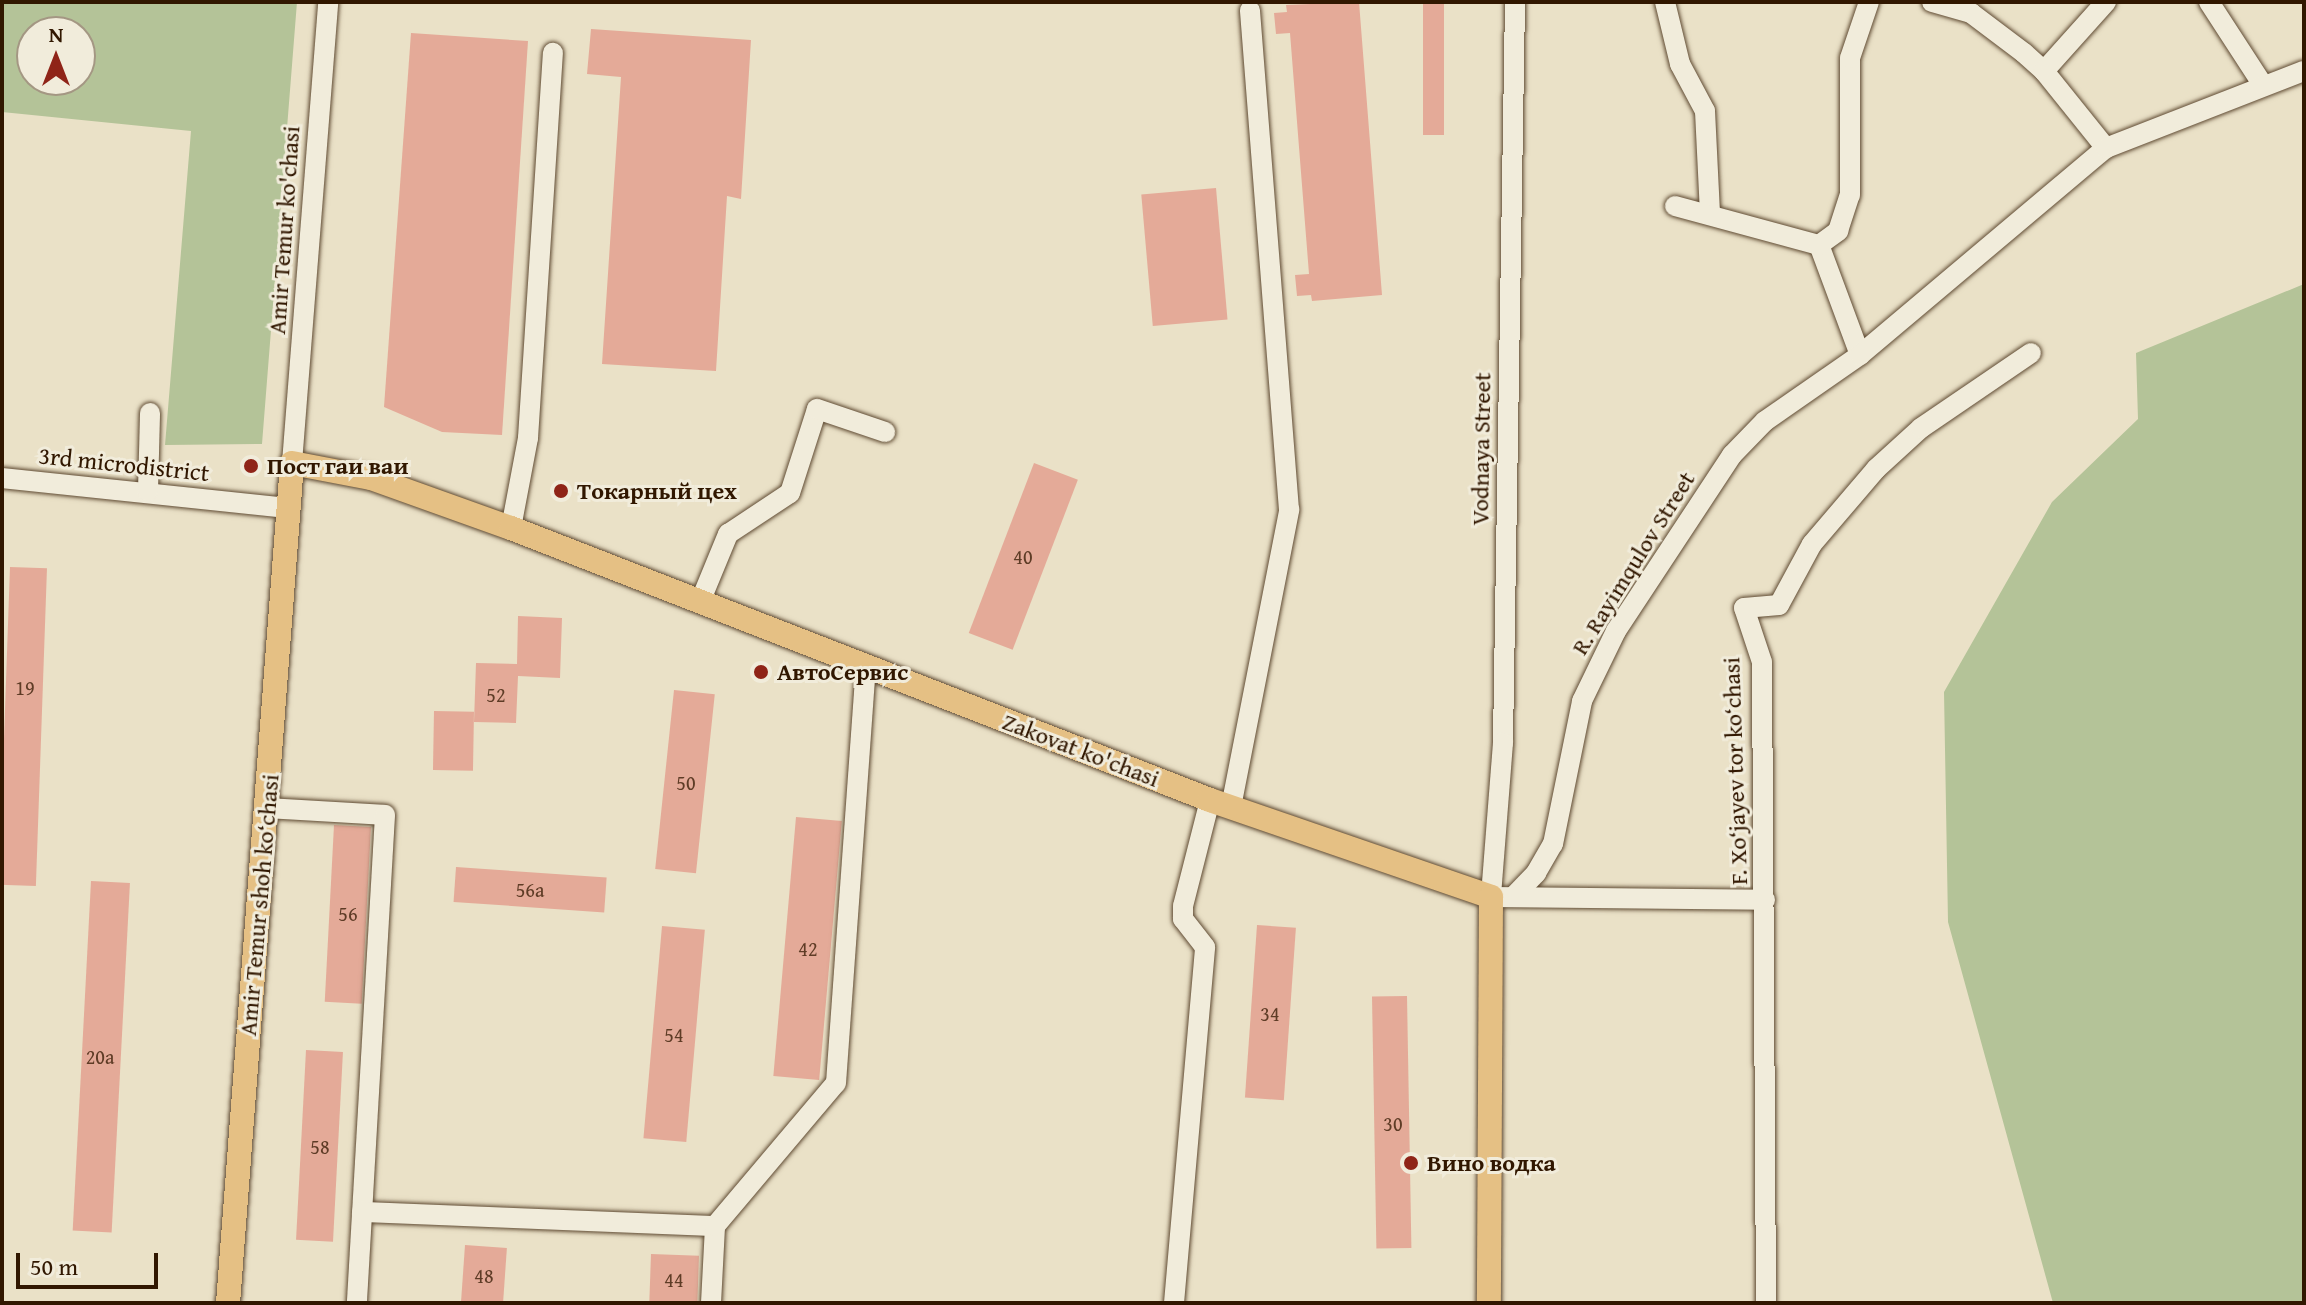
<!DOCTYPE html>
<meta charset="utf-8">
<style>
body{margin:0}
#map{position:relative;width:2306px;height:1305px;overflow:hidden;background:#eae1c7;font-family:"Gentium Book Plus",serif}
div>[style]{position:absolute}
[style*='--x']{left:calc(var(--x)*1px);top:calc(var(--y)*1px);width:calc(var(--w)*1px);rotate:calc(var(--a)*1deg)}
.green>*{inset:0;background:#b4c398}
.building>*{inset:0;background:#e4aa98;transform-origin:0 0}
.roads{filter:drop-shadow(0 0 2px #5f4a32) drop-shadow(0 0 2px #5f4a32)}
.minor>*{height:20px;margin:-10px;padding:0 10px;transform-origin:10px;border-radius:10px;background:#f1ecdb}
.major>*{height:24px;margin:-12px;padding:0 12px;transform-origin:12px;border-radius:12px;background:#e5c084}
.dots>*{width:22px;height:22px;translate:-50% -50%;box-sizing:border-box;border:4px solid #f1ecdb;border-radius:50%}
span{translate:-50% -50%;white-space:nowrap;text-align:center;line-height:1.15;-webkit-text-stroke:6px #f1ecdb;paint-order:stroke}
.number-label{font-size:20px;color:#5e3c26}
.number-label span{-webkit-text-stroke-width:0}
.street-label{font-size:24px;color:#311700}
.poi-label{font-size:24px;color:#311700;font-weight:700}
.left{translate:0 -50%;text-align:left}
.frame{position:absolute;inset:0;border:4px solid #311700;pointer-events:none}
.north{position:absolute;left:16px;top:16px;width:80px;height:80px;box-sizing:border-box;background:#f1ecdb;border:2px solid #a49783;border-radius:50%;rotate:0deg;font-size:22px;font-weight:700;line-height:32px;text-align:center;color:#311700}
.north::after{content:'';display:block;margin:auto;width:28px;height:36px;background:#8f2418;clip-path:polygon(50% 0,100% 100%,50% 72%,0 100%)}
.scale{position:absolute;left:16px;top:1253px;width:142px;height:36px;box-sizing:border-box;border:4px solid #311700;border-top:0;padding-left:10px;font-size:24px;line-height:28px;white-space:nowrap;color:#311700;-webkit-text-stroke:6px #f1ecdb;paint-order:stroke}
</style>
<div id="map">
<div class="green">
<div style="clip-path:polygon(evenodd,2px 2px,297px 2px,262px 444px,165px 445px,191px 131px,2px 112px,2px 2px,32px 32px,80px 32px,80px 80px,32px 80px,32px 32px)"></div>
<div style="clip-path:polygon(2304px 284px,2304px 1303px,2053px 1303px,1948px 922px,1944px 692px,2052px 502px,2138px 419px,2136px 353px)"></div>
</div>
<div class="building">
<div style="clip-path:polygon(1359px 2px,1382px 295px,1312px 301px,1311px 295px,1297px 296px,1295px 275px,1309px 274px,1290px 33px,1276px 34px,1274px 13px,1287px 12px,1286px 5px)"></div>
<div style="left:1423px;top:2px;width:21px;height:133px"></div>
<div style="clip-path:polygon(591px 29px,751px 40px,741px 199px,727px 196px,716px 371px,602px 364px,621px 77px,587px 74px)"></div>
<div style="clip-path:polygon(411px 33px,528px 41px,502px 435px,442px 432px,384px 407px)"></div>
<div style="left:1216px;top:188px;width:132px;height:75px;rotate:85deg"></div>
<div style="left:1034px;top:463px;width:47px;height:182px;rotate:21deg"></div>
<div style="left:10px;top:567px;width:37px;height:318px;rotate:2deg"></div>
<div style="clip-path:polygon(518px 616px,562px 618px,560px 678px,518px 676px,516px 723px,474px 722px,476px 663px,517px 664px)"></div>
<div style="left:674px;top:690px;width:41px;height:180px;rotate:6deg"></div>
<div style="left:434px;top:711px;width:40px;height:59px;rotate:1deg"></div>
<div style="left:796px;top:817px;width:46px;height:260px;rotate:5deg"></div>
<div style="left:334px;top:825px;width:37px;height:177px;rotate:3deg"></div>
<div style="left:456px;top:867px;width:151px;height:35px;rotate:4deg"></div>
<div style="left:91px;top:881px;width:39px;height:350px;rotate:3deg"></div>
<div style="left:1257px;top:925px;width:39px;height:173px;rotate:4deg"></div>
<div style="left:662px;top:926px;width:43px;height:213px;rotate:5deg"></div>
<div style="left:1407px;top:996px;width:252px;height:35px;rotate:89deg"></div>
<div style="left:306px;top:1050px;width:37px;height:190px;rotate:3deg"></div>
<div style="left:465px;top:1245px;width:42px;height:58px;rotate:4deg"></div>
<div style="left:651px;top:1254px;width:48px;height:49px;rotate:2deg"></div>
</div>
<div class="roads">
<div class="minor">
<div style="--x:1515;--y:2;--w:741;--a:90.93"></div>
<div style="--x:1503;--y:743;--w:154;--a:94.5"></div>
<div style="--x:1491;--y:897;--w:274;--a:0.6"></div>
<div style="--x:1665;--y:2;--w:64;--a:76.4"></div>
<div style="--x:1680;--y:64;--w:53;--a:62"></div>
<div style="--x:1705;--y:111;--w:102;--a:87.2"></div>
<div style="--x:1932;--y:2;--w:41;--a:15.8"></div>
<div style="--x:1971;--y:13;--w:66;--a:37"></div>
<div style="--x:2024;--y:53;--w:27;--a:42"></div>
<div style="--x:2044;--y:71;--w:99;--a:51.2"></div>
<div style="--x:2209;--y:2;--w:99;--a:57"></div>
<div style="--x:2044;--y:71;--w:93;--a:-48.1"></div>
<div style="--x:1675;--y:206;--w:149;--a:15.2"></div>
<div style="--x:1860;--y:355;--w:117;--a:-110.4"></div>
<div style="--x:1819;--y:245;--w:24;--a:-36"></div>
<div style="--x:1838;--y:231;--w:38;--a:-72"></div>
<div style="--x:1850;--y:195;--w:137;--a:-90"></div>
<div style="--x:1850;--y:58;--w:59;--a:-71.3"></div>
<div style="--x:292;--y:463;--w:462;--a:-85.5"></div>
<div style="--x:2;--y:478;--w:289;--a:6"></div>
<div style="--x:148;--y:491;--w:78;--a:-88.5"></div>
<div style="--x:511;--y:528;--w:92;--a:-79.3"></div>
<div style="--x:528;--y:438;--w:386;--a:-86.3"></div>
<div style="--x:700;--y:602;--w:74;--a:-67.6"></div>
<div style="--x:728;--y:534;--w:74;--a:-33.5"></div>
<div style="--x:790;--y:493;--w:88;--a:-72.2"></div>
<div style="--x:817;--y:409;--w:72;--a:18.7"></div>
<div style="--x:1231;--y:807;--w:303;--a:-78.9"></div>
<div style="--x:1289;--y:510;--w:501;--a:-94.47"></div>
<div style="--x:268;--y:808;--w:117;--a:3.4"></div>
<div style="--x:385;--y:815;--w:489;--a:93.3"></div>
<div style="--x:1514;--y:896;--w:32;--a:-46"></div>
<div style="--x:1536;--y:873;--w:34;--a:-60"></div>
<div style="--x:1553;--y:844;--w:146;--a:-78.5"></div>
<div style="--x:1582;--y:701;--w:78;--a:-64.1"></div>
<div style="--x:1616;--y:631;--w:211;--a:-56.6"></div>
<div style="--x:1732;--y:455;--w:47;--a:-45.9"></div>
<div style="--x:1765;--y:421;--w:116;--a:-34.8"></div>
<div style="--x:1860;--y:355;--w:322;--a:-40.1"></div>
<div style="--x:2106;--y:148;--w:212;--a:-21.3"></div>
<div style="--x:362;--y:1212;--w:353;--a:2.3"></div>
<div style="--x:711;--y:1303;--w:77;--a:-87"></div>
<div style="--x:715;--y:1226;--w:187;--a:-49.8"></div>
<div style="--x:836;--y:1083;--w:416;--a:-85.9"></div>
<div style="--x:1174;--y:1303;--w:357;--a:-85"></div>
<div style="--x:1205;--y:947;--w:36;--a:-128"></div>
<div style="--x:1183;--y:919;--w:13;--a:-90"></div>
<div style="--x:1183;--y:906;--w:109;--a:-75.7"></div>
<div style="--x:1766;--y:1303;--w:641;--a:-90.36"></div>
<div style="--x:1762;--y:662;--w:57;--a:-108.4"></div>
<div style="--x:1744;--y:608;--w:35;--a:-5"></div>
<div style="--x:1779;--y:605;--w:69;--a:-61.6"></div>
<div style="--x:1812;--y:544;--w:99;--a:-49.5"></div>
<div style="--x:1876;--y:469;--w:61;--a:-42.3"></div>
<div style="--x:1921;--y:428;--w:133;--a:-34.3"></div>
</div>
<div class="major">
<div style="--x:228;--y:1303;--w:842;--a:-85.64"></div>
<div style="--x:292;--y:463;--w:80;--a:10.8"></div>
<div style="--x:371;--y:478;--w:149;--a:19.7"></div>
<div style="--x:511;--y:528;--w:750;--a:21.26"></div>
<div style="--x:1210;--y:800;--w:297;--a:19"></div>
<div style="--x:1491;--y:897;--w:406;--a:90.3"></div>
</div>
</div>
<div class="dots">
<div style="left:251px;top:466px;background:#8f2418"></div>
<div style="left:561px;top:491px;background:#8f2418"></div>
<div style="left:761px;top:672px;background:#8f2418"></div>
<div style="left:1411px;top:1163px;background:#8f2418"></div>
</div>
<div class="number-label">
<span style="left:1023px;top:556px">40</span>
<span style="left:25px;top:687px">19</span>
<span style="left:496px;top:694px">52</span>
<span style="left:686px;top:782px">50</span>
<span style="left:530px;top:889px">56a</span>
<span style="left:348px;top:913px">56</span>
<span style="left:808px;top:948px">42</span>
<span style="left:1270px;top:1013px">34</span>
<span style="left:674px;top:1034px">54</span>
<span style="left:100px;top:1056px">20a</span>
<span style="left:1393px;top:1123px">30</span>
<span style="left:320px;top:1146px">58</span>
<span style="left:484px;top:1275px">48</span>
<span style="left:674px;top:1279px">44</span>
</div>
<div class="street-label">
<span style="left:284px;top:230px;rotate:-86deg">Amir Temur ko'chasi</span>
<span style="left:1481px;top:449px;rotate:-89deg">Vodnaya Street</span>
<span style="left:124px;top:464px;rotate:6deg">3rd microdistrict</span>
<span style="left:1633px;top:563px;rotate:-58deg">R. Rayimqulov Street</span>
<span style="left:1081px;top:750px;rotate:21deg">Zakovat ko'chasi</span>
<span style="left:1735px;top:771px;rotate:-92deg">F. Xo‘jayev tor ko‘chasi</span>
<span style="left:259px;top:905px;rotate:-85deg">Amir Temur shoh ko‘chasi</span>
</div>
<div class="poi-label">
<span class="left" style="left:267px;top:466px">Пост гаи ваи</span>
<span class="left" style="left:577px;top:491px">Токарный цех</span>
<span class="left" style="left:777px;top:672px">АвтоСервис</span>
<span class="left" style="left:1427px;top:1163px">Вино водка</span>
</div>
<div class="frame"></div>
<div class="north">N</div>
<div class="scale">50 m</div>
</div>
